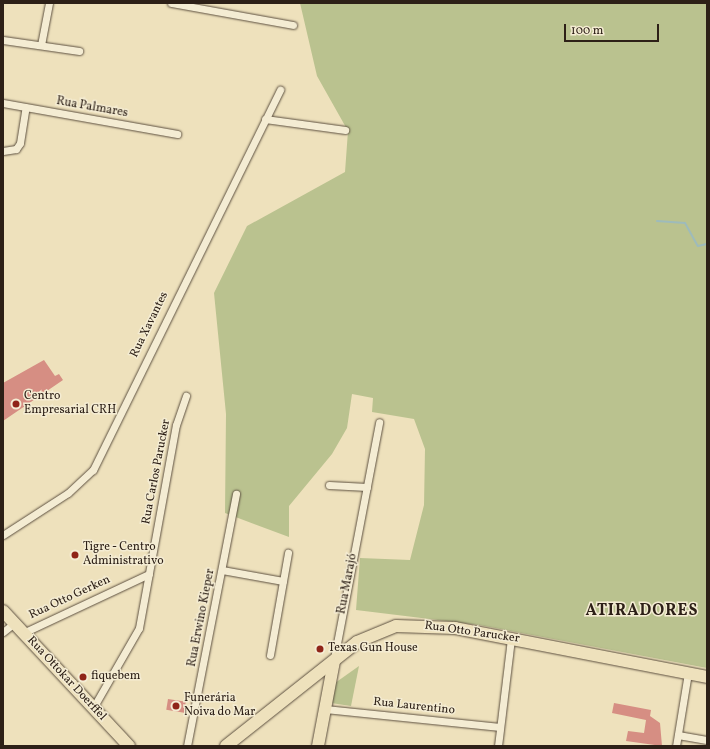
<!DOCTYPE html>
<meta charset="utf-8">
<style>
body{margin:0}
#map{position:relative;width:710px;height:749px;overflow:hidden;background:#eee1bc;font-family:Vollkorn,serif}
div>[style]{position:absolute}
[style*='--x']{left:calc(var(--x)*1px);top:calc(var(--y)*1px);width:calc(var(--w)*1px);rotate:calc(var(--a)*1deg)}
.green>*{inset:0;background:#bac28f}
.stream>*{height:2px;margin:-1px;padding:0 1px;transform-origin:1px;border-radius:1px;background:#9ebbbb}
.building>*{inset:0;background:#d68e83;transform-origin:0 0}
.roads{filter:drop-shadow(0 0 1px #5d5040) drop-shadow(0 0 1px #5d5040)}
.minor>*{height:7px;margin:-3.5px;padding:0 3.5px;transform-origin:3.5px;border-radius:3.5px;background:#f4ecd3}
.primary>*{height:12px;margin:-6px;padding:0 6px;transform-origin:6px;border-radius:6px;background:#eee1bc}
.dots>*{width:11px;height:11px;translate:-50% -50%;box-sizing:border-box;border:2px solid #f4ecd3;border-radius:50%}
span{translate:-50% -50%;white-space:nowrap;text-align:center;line-height:1.15;-webkit-text-stroke:3px #f4ecd3;paint-order:stroke}
.street-label{font-size:12px;color:#2d2017}
.poi-label{font-size:12px;color:#2d2017}
.left{translate:0 -50%;text-align:left}
.district-label{font-size:16px;color:#2d2017;font-weight:700;letter-spacing:1px}
.frame{position:absolute;inset:0;border:4px solid #2d2017;pointer-events:none}
.scale{position:absolute;left:564px;top:24px;width:95px;height:18px;box-sizing:border-box;border:2px solid #2d2017;border-top:0;padding-left:5px;font-size:12px;line-height:14px;white-space:nowrap;color:#2d2017;-webkit-text-stroke:3px #f4ecd3;paint-order:stroke}
</style>
<div id="map">
<div class="green">
<div style="clip-path:polygon(300px 3px,707px 3px,707px 668px,479px 625px,356px 610px,360px 558px,410px 560px,424px 505px,425px 449px,414px 419px,372px 412px,373px 398px,352px 394px,347px 428px,332px 454px,289px 506px,289px 537px,225px 513px,226px 414px,214px 293px,247px 226px,345px 172px,348px 131px,317px 76px)"></div>
<div style="clip-path:polygon(359px 666px,351px 706px,331px 703px,335px 683px)"></div>
</div>
<div class="stream">
<div style="--x:657;--y:221;--w:28;--a:4"></div>
<div style="--x:685;--y:223;--w:26;--a:61"></div>
<div style="--x:698;--y:246;--w:9;--a:-13"></div>
</div>
<div class="building">
<div style="clip-path:polygon(44px 360px,55px 376px,59px 374px,63px 380px,3px 421px,3px 383px)"></div>
<div style="left:168px;top:699px;width:18px;height:11px;rotate:9deg"></div>
<div style="clip-path:polygon(614px 703px,651px 710px,650px 716px,660px 723px,662px 746px,626px 741px,628px 731px,644px 733px,646px 720px,612px 713px)"></div>
</div>
<div class="roads">
<div class="minor">
<div style="--x:171;--y:3;--w:124;--a:10.2"></div>
<div style="--x:3;--y:40;--w:77;--a:8.2"></div>
<div style="--x:41;--y:45;--w:43;--a:-79.2"></div>
<div style="--x:3;--y:103;--w:177;--a:10.1"></div>
<div style="--x:265;--y:119;--w:81;--a:7.8"></div>
<div style="--x:3;--y:151;--w:13;--a:-9"></div>
<div style="--x:16;--y:149;--w:7;--a:-56"></div>
<div style="--x:20;--y:143;--w:36;--a:-81"></div>
<div style="--x:329;--y:485;--w:38;--a:3"></div>
<div style="--x:3;--y:535;--w:77;--a:-32.9"></div>
<div style="--x:68;--y:493;--w:34;--a:-43"></div>
<div style="--x:93;--y:470;--w:424;--a:-63.8"></div>
<div style="--x:222;--y:570;--w:62;--a:10.2"></div>
<div style="--x:3;--y:632;--w:14;--a:-39"></div>
<div style="--x:23;--y:633;--w:139;--a:-25.1"></div>
<div style="--x:270;--y:655;--w:104;--a:-80"></div>
<div style="--x:334;--y:659;--w:241;--a:-79.2"></div>
<div style="--x:93;--y:708;--w:92;--a:-60.1"></div>
<div style="--x:139;--y:628;--w:206;--a:-79.7"></div>
<div style="--x:176;--y:425;--w:31;--a:-71"></div>
<div style="--x:325;--y:709;--w:176;--a:5.9"></div>
<div style="--x:678;--y:735;--w:29;--a:10"></div>
<div style="--x:187;--y:746;--w:257;--a:-79"></div>
<div style="--x:498;--y:746;--w:109;--a:-83.1"></div>
<div style="--x:676;--y:746;--w:74;--a:-80.7"></div>
</div>
<div class="primary">
<div style="--x:3;--y:611;--w:185;--a:47"></div>
<div style="--x:226;--y:746;--w:167;--a:-38.4"></div>
<div style="--x:357;--y:642;--w:42;--a:-22.3"></div>
<div style="--x:396;--y:626;--w:59;--a:1.9"></div>
<div style="--x:455;--y:628;--w:257;--a:11"></div>
<div style="--x:318;--y:746;--w:86;--a:-79.3"></div>
</div>
</div>
<div class="dots">
<div style="left:16px;top:404px;background:#8f2418"></div>
<div style="left:75px;top:555px;background:#8f2418"></div>
<div style="left:320px;top:649px;background:#8f2418"></div>
<div style="left:83px;top:677px;background:#8f2418"></div>
<div style="left:176px;top:706px;background:#8f2418"></div>
</div>
<div class="street-label">
<span style="left:92px;top:108px;rotate:10deg">Rua Palmares</span>
<span style="left:150px;top:325px;rotate:-64deg">Rua Xavantes</span>
<span style="left:157px;top:472px;rotate:-79deg">Rua Carlos Parucker</span>
<span style="left:348px;top:584px;rotate:-79deg">Rua Marajó</span>
<span style="left:70px;top:598px;rotate:-25deg">Rua Otto Gerken</span>
<span style="left:202px;top:618px;rotate:-79deg">Rua Erwino Kieper</span>
<span style="left:472px;top:633px;rotate:8deg">Rua Otto Parucker</span>
<span style="left:66px;top:679px;rotate:47deg">Rua Ottokar Doerffel</span>
<span style="left:414px;top:707px;rotate:6deg">Rua Laurentino</span>
</div>
<div class="poi-label">
<span class="left" style="left:24px;top:404px">Centro<br>Empresarial CRH</span>
<span class="left" style="left:83px;top:555px">Tigre - Centro<br>Administrativo</span>
<span class="left" style="left:328px;top:649px">Texas Gun House</span>
<span class="left" style="left:91px;top:677px">fiquebem</span>
<span class="left" style="left:184px;top:706px">Funerária<br>Noiva do Mar</span>
</div>
<div class="district-label">
<span style="left:642px;top:611px">ATIRADORES</span>
</div>
<div class="frame"></div>
<div class="scale">100 m</div>
</div>
